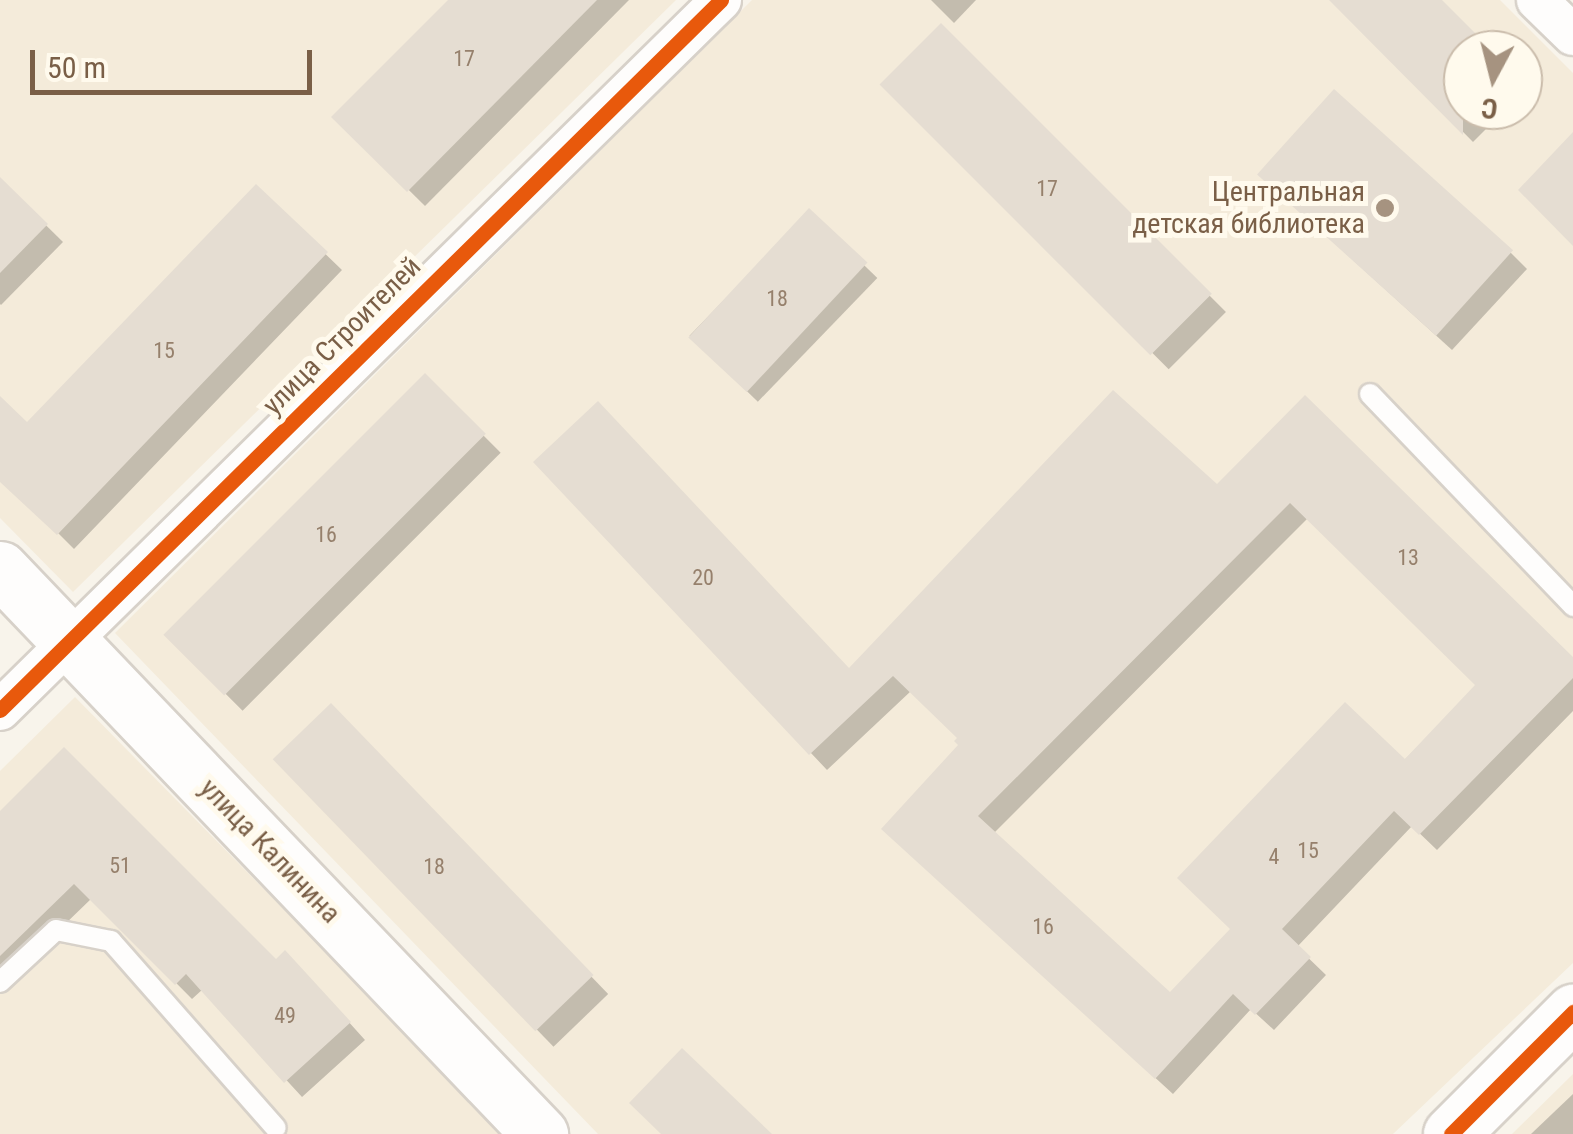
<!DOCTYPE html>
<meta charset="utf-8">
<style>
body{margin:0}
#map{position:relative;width:1573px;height:1134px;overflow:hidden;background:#f8f4eb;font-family:"Roboto Condensed",sans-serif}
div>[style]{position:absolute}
.residential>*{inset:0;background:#f4ebda}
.shadow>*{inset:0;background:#0003;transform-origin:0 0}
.building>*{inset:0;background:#e5ddd2;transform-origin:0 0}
.roads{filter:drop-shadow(2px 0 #d7d1c9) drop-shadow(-2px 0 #d7d1c9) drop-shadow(0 2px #d7d1c9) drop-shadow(0 -2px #d7d1c9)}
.lane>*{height:20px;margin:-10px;padding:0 10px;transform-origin:10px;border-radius:10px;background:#fefdfc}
.street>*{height:40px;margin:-20px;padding:0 20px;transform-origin:20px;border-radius:20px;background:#fefdfc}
.secondary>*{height:55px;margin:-27.5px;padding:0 27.5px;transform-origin:27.5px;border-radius:27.5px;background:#fefdfc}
.cycleway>*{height:15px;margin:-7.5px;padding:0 7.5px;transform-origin:7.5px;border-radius:7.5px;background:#e8590c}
.dots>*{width:28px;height:28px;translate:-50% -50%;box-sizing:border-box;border:5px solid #fffaed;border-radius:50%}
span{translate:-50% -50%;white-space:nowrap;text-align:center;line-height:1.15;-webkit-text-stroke:10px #fffaed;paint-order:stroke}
.number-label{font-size:22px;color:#96806c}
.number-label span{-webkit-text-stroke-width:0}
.poi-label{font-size:28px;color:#7a5f47}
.right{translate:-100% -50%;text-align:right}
.street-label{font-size:28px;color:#7a5f47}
.north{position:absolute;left:1443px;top:30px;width:100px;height:100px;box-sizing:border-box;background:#fffaed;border:2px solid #cabcab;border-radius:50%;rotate:187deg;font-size:28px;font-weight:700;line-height:40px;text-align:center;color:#7a5f47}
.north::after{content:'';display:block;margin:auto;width:35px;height:45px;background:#a69380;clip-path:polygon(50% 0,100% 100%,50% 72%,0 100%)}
.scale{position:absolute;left:30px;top:50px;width:282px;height:45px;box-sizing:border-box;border:5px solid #7a5f47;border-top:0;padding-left:12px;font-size:30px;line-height:35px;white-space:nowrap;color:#7a5f47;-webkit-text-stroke:8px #fffaed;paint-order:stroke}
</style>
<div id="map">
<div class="residential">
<div style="clip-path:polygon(0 0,676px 0,73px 592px,0 518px)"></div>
<div style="clip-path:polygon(evenodd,752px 0,1500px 0,1573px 73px,1573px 963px,1393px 1134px,598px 1134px,115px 633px,752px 0,1463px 50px,1523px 50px,1523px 110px,1463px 110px,1463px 50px)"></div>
<div style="clip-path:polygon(75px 697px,505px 1134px,0 1134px,0 771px)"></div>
<div style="clip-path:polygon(1573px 1074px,1573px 1134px,1512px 1134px)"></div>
</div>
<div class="shadow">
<div style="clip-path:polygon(451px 0,629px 0,425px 206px,335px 117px)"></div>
<div style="clip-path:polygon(931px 0,976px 0,954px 23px)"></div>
<div style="clip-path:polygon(1333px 0,1439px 0,1489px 50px,1463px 50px,1463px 110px,1505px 110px,1473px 142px)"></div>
<div style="left:941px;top:27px;width:403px;height:81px;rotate:45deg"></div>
<div style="clip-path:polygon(0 180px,63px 242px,1px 305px,0 304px)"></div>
<div style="clip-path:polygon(256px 187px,342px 270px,74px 549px,0 475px,0 399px,27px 426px)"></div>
<div style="clip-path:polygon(1276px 190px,1510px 252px,1527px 269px,1452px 350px)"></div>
<div style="left:809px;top:212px;width:95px;height:172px;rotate:44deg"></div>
<div style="left:425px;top:377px;width:107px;height:365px;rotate:45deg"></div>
<div style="clip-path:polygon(evenodd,1305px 399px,1573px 661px,1573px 711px,1437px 850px,1412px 826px,1297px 947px,1326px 975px,1274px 1030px,1251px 1009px,1173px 1094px,901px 845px,961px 745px,961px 738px,911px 691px,827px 770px,537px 462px,850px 671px,1217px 488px,1305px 399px,1308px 518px,1479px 685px,1170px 996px,993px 834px,1308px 518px)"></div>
<div style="left:331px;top:707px;width:399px;height:76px;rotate:46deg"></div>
<div style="clip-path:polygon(0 824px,276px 962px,301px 969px,365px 1040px,302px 1097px,203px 989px,192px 999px,92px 898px,0 987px)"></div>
<div style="clip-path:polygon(1573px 1094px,1573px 1134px,1531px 1134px)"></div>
</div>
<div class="building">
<div style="clip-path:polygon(448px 0,597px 0,407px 192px,331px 117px)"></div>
<div style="clip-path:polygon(1329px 0,1442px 0,1492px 50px,1463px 50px,1463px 135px)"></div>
<div style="left:941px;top:23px;width:383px;height:87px;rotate:45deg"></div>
<div style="left:1334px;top:89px;width:241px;height:115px;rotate:42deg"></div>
<div style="clip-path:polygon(1573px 132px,1573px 246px,1518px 190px)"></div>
<div style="clip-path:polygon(0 177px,48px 224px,0 273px)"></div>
<div style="clip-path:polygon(256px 184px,328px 252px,57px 535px,0 482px,0 396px,27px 422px)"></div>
<div style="left:809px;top:208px;width:80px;height:177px;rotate:43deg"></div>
<div style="left:425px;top:373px;width:86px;height:370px;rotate:45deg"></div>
<div style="clip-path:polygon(evenodd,1113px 390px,1217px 484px,1305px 395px,1573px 657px,1573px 678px,1419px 835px,1394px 811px,1282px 929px,1311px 957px,1255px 1015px,1233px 994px,1155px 1079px,881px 829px,958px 745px,954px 741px,957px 738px,893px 676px,809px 755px,533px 462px,598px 401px,849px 668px,1113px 390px,1290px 503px,1475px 685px,1405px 759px,1345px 702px,1177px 878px,1230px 929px,1170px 992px,978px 816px,1290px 503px)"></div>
<div style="left:331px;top:703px;width:378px;height:81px;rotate:46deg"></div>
<div style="clip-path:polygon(64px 747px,276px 959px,285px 950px,351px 1022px,284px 1083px,186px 974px,175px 985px,74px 884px,0 956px,0 811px)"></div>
<div style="clip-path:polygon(682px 1048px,772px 1134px,661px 1134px,629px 1103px)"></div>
</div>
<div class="roads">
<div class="lane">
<div style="left:1370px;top:394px;width:294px;rotate:46.2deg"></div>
<div style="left:0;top:982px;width:76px;rotate:-42.9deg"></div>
<div style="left:56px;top:930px;width:56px;rotate:11.3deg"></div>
<div style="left:111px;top:941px;width:249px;rotate:48.6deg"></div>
</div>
<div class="street">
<div style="left:1537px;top:0;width:50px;rotate:44.2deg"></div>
<div style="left:0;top:710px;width:1012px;rotate:-44.56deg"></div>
</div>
<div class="secondary">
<div style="left:0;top:569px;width:782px;rotate:46.3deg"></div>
<div style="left:1451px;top:1134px;width:173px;rotate:-45deg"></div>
</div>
</div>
<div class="cycleway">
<div style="left:0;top:710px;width:1012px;rotate:-44.56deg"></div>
<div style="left:1451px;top:1134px;width:173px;rotate:-45deg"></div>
</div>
<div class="dots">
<div style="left:1385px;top:208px;background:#a69380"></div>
</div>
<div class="number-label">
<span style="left:464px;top:59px">17</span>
<span style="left:1047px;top:189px">17</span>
<span style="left:777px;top:299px">18</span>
<span style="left:164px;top:351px">15</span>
<span style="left:326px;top:535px">16</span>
<span style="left:1408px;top:558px">13</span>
<span style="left:703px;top:578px">20</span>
<span style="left:1308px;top:851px">15</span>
<span style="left:1274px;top:857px">4</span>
<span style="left:120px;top:866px">51</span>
<span style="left:434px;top:867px">18</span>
<span style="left:1043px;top:927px">16</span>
<span style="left:285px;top:1016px">49</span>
</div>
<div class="poi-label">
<span class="right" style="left:1365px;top:208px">Центральная<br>детская библиотека</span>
</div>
<div class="street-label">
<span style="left:342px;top:336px;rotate:-45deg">улица Строителей</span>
<span style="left:270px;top:851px;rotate:46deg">улица Калинина</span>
</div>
<div class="north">С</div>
<div class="scale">50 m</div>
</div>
